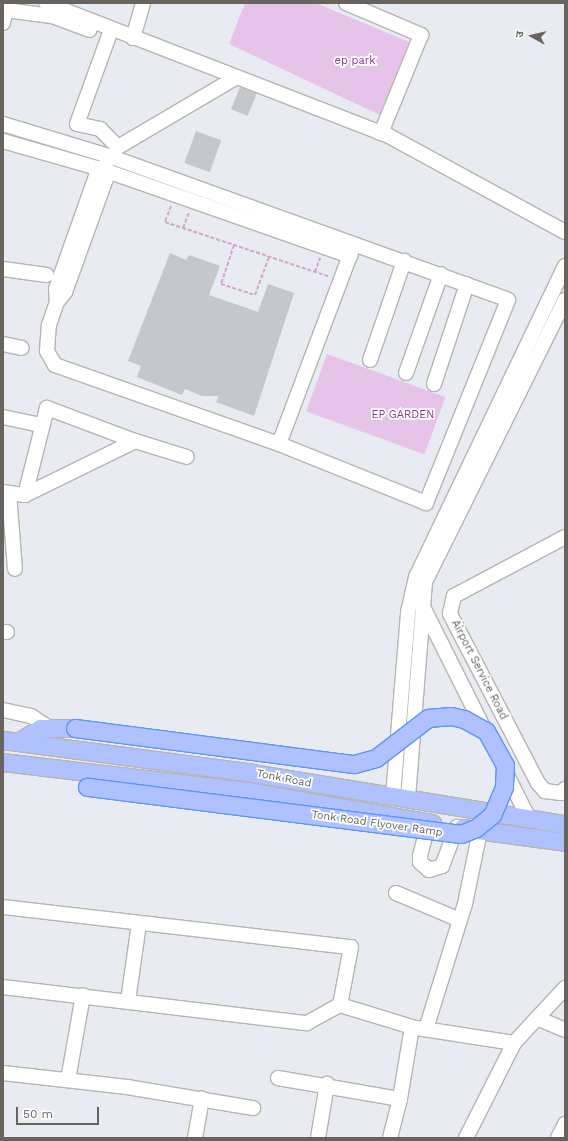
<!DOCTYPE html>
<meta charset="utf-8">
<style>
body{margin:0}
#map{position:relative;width:568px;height:1141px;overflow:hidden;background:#e8ebf1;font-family:"Work Sans","Noto Sans Devanagari",sans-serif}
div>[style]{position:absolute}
.green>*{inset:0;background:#e6c4e9;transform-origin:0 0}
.building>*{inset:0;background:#c4c7cc;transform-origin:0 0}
.path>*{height:2px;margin-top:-1px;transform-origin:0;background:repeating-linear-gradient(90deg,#d6a4cd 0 4px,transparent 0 6px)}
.roads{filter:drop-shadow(1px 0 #b7b4b0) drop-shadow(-1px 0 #b7b4b0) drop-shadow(0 1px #b7b4b0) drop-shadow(0 -1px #b7b4b0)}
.minor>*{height:14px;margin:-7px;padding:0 7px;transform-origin:7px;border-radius:7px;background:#fff}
.major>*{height:17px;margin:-8.5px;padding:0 8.5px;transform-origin:8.5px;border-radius:8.5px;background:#afc2ff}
.bridges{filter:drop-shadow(1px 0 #5d94f5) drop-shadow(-1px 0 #5d94f5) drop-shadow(0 1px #5d94f5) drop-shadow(0 -1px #5d94f5)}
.major-bridge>*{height:17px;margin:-8.5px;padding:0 8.5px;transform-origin:8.5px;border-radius:8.5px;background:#afc2ff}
span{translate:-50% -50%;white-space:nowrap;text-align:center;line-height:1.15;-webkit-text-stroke:3.5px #fff;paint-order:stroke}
.park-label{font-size:11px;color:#8d3690}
.street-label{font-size:11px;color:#68635f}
.frame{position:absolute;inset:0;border:4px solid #68635f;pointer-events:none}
.north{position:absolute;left:512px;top:16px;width:40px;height:40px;-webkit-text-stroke:3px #fff;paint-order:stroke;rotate:278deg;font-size:11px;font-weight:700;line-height:16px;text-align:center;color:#68635f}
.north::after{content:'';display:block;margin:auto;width:14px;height:18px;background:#68635f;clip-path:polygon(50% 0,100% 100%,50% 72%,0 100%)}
.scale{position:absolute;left:16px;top:1107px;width:83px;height:18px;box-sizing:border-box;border:2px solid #68635f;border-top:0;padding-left:5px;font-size:12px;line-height:14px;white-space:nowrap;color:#68635f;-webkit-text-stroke:3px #fff;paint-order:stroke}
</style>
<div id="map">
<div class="green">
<div style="clip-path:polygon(245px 3px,316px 3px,409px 42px,380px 115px,229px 44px)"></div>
<div style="left:327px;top:354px;width:126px;height:61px;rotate:20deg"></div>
</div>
<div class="building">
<div style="left:240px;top:87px;width:18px;height:24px;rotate:22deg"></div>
<div style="left:196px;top:131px;width:27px;height:34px;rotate:20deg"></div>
<div style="clip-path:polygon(170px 253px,186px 260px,189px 255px,220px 266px,209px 295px,258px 312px,268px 284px,294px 293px,254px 416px,216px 402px,219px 396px,202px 396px,185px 389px,182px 395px,137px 377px,141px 366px,128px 361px)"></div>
</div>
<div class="path">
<div style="left:171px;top:206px;width:17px;rotate:111deg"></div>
<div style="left:165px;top:222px;width:174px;rotate:18.4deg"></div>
<div style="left:183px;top:228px;width:17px;rotate:-69deg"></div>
<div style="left:234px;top:245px;width:41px;rotate:108.4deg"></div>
<div style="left:221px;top:284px;width:36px;rotate:18deg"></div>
<div style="left:255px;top:295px;width:40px;rotate:-69.8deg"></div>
<div style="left:315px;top:272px;width:15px;rotate:-70deg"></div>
</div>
<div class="roads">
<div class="minor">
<div style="left:46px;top:3px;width:368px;rotate:21.2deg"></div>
<div style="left:389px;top:136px;width:200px;rotate:28.6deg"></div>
<div style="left:346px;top:3px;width:82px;rotate:23.1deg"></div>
<div style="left:421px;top:35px;width:106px;rotate:112.2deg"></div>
<div style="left:5px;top:10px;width:47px;rotate:7.3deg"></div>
<div style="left:52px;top:16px;width:40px;rotate:20.2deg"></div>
<div style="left:3px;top:23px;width:20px;rotate:-79deg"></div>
<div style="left:111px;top:30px;width:100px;rotate:109.9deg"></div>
<div style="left:77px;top:124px;width:24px;rotate:12deg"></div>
<div style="left:100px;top:129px;width:25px;rotate:45deg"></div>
<div style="left:118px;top:147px;width:138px;rotate:-30.5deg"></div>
<div style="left:133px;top:38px;width:36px;rotate:-74deg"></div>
<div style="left:3px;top:124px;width:111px;rotate:16.8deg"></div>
<div style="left:109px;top:156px;width:424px;rotate:19.8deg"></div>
<div style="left:508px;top:300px;width:219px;rotate:112deg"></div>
<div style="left:426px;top:503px;width:158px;rotate:-158.1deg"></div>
<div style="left:279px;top:444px;width:238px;rotate:-160.6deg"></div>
<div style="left:55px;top:365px;width:16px;rotate:-120deg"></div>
<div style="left:47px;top:351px;width:26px;rotate:-86deg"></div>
<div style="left:49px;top:325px;width:24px;rotate:-71deg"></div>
<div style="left:3px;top:141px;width:105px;rotate:16deg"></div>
<div style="left:104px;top:170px;width:261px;rotate:19.3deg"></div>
<div style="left:104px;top:170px;width:10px;rotate:143deg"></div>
<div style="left:96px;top:176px;width:120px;rotate:109.5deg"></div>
<div style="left:56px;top:289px;width:13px;rotate:86deg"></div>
<div style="left:57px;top:302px;width:13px;rotate:-51deg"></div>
<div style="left:65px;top:292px;width:120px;rotate:-70.1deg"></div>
<div style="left:106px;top:179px;width:16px;rotate:-90deg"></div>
<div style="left:3px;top:269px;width:44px;rotate:7.8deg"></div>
<div style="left:3px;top:344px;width:19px;rotate:12deg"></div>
<div style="left:370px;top:360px;width:105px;rotate:-71deg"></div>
<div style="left:406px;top:373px;width:105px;rotate:-70.5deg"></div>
<div style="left:434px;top:384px;width:105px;rotate:-71.7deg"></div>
<div style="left:3px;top:417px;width:40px;rotate:12deg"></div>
<div style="left:279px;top:444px;width:210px;rotate:-69.4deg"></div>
<div style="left:3px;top:492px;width:22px;rotate:8deg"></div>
<div style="left:25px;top:495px;width:123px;rotate:-26.1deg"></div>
<div style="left:135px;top:441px;width:54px;rotate:17.1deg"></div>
<div style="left:9px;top:493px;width:76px;rotate:85.5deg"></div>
<div style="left:25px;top:495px;width:90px;rotate:-75.8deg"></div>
<div style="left:47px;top:408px;width:94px;rotate:20.6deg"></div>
<div style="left:565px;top:537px;width:126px;rotate:152deg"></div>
<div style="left:454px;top:596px;width:18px;rotate:103deg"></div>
<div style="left:450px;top:614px;width:191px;rotate:62.5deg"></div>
<div style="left:538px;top:783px;width:11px;rotate:49deg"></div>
<div style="left:545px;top:791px;width:16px;rotate:7deg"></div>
<div style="left:561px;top:793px;width:6px;rotate:-45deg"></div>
<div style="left:421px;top:603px;width:145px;rotate:63.4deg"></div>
<div style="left:3px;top:632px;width:4px"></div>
<div style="left:3px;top:710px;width:29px;rotate:12deg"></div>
<div style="left:31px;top:716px;width:20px;rotate:33deg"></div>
<div style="left:504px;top:769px;width:56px;rotate:63.4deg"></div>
<div style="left:393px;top:796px;width:185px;rotate:-85.3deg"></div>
<div style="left:408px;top:612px;width:36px;rotate:-77deg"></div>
<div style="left:416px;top:577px;width:345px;rotate:-64.4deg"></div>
<div style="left:408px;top:798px;width:217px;rotate:-85.5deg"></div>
<div style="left:425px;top:582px;width:315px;rotate:-63.6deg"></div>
<div style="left:429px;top:822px;width:35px;rotate:105deg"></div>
<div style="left:420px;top:856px;width:6px;rotate:90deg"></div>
<div style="left:420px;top:862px;width:12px;rotate:42deg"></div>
<div style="left:429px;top:870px;width:14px;rotate:-17deg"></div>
<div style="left:442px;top:866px;width:42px;rotate:-69deg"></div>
<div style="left:396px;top:893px;width:69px;rotate:22.9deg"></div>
<div style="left:3px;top:907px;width:350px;rotate:6.6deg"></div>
<div style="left:351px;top:947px;width:59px;rotate:100.7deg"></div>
<div style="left:340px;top:1005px;width:75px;rotate:17deg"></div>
<div style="left:412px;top:1027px;width:73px;rotate:99.5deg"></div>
<div style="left:3px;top:987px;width:306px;rotate:6.8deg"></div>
<div style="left:307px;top:1023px;width:38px;rotate:-29deg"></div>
<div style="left:128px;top:1001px;width:78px;rotate:-81.9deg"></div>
<div style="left:537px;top:1018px;width:30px;rotate:23deg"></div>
<div style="left:417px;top:1028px;width:98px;rotate:8.8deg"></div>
<div style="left:426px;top:1029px;width:131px;rotate:-72.7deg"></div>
<div style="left:465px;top:904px;width:75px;rotate:-78.4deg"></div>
<div style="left:3px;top:1073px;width:125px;rotate:6.4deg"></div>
<div style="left:127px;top:1087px;width:128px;rotate:9.5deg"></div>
<div style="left:278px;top:1078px;width:124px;rotate:9.8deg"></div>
<div style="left:400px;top:1099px;width:40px;rotate:104.4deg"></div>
<div style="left:68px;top:1080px;width:86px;rotate:-80deg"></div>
<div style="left:195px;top:1138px;width:40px;rotate:-80deg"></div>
<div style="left:318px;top:1138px;width:55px;rotate:-80.5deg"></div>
<div style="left:466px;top:1138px;width:106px;rotate:-63.2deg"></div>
<div style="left:514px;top:1043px;width:75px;rotate:-47.2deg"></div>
<div style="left:558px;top:1138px;width:16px;rotate:-63deg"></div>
</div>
<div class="major">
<div style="left:3px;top:740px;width:251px;rotate:7.5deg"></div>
<div style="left:252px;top:773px;width:317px;rotate:9.3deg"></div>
<div style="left:18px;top:742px;width:26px;rotate:-32deg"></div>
<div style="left:40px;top:728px;width:35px"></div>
<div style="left:3px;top:762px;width:247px;rotate:6.8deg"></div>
<div style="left:248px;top:791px;width:187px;rotate:9.9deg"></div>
<div style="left:462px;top:828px;width:104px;rotate:7.7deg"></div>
</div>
</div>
<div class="bridges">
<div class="major-bridge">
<div style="left:75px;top:728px;width:281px;rotate:7.4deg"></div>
<div style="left:354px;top:764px;width:23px;rotate:-15deg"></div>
<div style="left:376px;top:758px;width:66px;rotate:-37.6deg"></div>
<div style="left:428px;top:718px;width:23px;rotate:-5deg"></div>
<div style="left:451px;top:716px;width:13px;rotate:13deg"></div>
<div style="left:464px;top:719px;width:25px;rotate:29deg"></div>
<div style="left:486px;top:731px;width:39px;rotate:61deg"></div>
<div style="left:505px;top:765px;width:22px;rotate:93deg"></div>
<div style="left:504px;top:787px;width:30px;rotate:113deg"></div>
<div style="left:492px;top:815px;width:21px;rotate:141deg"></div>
<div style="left:476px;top:828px;width:16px;rotate:158deg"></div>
<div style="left:461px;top:834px;width:377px;rotate:-172.8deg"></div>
</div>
</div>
<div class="park-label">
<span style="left:355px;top:61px">ep park</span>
<span style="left:403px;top:415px">EP GARDEN</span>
</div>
<div class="street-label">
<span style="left:479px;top:670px;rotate:63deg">Airport Service Road</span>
<span style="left:284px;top:779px;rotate:11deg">Tonk Road</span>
<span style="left:377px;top:824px;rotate:8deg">Tonk Road Flyover Ramp</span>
</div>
<div class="frame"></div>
<div class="north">उ</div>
<div class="scale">50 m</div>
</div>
